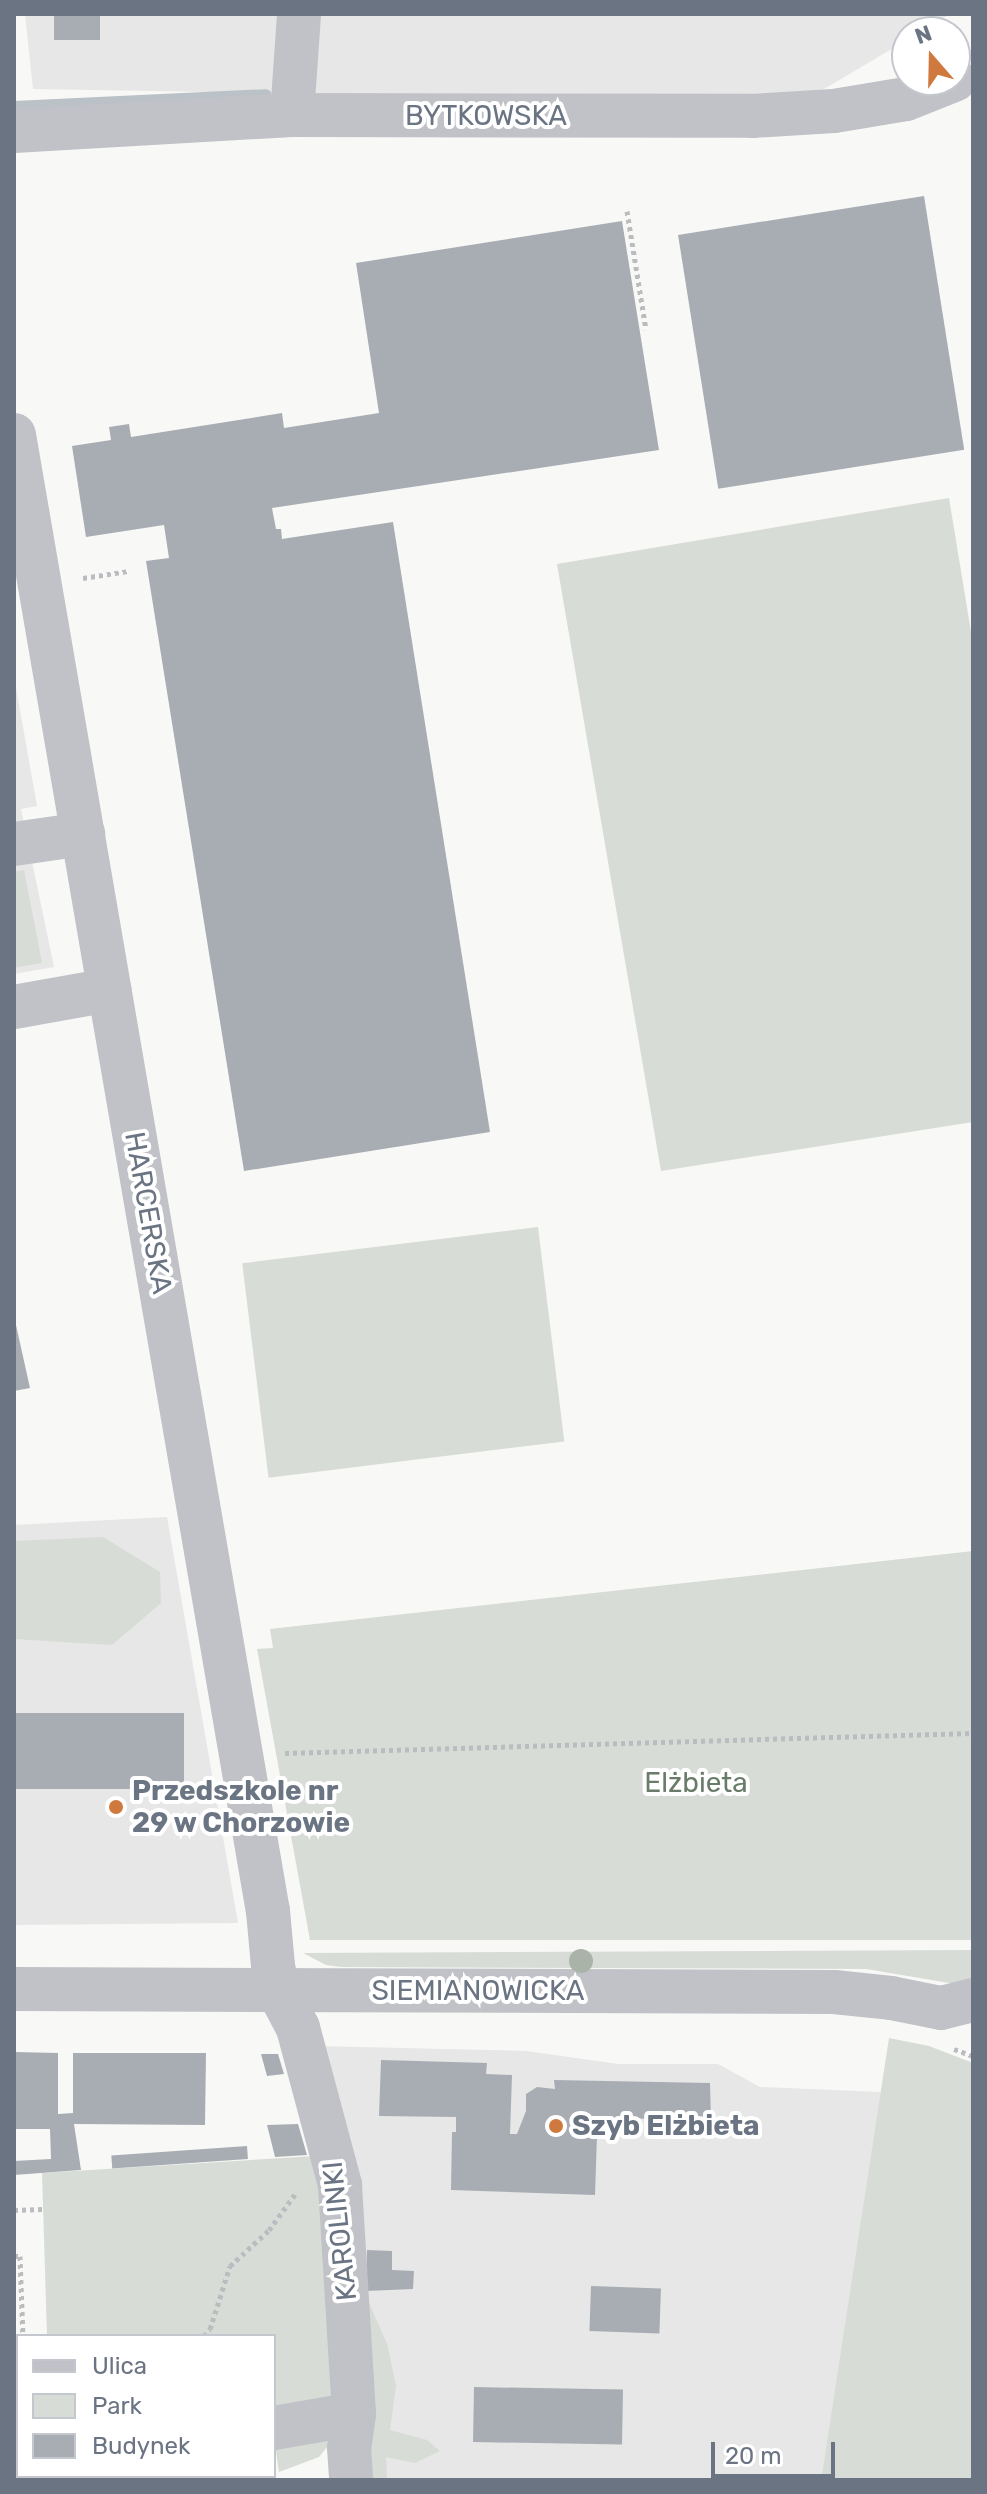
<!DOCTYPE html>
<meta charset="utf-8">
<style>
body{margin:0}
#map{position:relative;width:987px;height:2494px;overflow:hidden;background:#f8f8f6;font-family:Rubik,sans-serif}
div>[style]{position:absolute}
.built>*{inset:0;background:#e6e7e6}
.green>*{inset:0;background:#d7dcd6;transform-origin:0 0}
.stream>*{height:12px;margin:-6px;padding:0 6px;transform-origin:6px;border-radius:6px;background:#bac1c7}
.building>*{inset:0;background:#a8adb4;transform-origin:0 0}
.path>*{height:5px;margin-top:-2.5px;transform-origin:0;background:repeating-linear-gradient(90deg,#babcbf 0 4px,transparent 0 8px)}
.minor>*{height:44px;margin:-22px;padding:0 22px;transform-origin:22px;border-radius:22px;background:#c0c2c7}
.trees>*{width:24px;height:24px;margin:-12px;border-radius:50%;background:#a9b3a8}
.dots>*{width:22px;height:22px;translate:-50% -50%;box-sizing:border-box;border:4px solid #fff;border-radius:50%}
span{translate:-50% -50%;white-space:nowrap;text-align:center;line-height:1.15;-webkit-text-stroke:8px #fff;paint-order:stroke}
.street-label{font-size:28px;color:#6b7483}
.park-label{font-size:28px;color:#697b69}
.poi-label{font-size:28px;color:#6b7483;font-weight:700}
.left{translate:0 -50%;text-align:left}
.frame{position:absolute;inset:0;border:16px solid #6b7483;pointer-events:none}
.legend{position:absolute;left:16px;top:2334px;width:260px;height:144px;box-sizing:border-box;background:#fff;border:2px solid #c4c7cd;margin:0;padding:10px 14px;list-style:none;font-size:24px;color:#6b7483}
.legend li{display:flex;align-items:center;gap:16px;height:40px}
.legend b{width:40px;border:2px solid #c4c7cd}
.north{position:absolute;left:891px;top:16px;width:80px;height:80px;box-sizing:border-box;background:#fff;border:2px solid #c4c7cd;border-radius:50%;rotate:340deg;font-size:22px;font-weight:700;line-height:32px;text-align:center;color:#6b7483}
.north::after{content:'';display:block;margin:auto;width:28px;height:36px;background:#cf793f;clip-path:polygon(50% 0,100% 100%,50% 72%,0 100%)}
.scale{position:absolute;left:711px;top:2442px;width:124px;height:36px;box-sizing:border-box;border:4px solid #6b7483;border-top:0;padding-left:10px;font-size:24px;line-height:28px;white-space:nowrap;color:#6b7483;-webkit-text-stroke:6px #fff;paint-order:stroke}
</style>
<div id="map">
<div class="built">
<div style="clip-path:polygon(25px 14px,950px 14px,920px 32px,907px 32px,907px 40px,802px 102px,33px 89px)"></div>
<div style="clip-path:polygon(14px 676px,37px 806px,21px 809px,54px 967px,14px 974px)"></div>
<div style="clip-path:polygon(167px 1517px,238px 1923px,14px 1925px,14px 1525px)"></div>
<div style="clip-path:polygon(315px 2046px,526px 2051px,618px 2064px,718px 2064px,760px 2087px,881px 2092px,821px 2480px,369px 2480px)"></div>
</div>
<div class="green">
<div style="clip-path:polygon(949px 498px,973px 644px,973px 1122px,661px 1171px,557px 564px)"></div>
<div style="clip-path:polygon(24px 870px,42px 963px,14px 968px,14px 872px)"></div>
<div style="left:538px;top:1227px;width:216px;height:298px;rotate:83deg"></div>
<div style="clip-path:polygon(103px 1537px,160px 1572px,161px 1603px,112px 1645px,14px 1639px,14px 1541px)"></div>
<div style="clip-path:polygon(973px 1551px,973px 1940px,310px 1940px,257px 1649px,273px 1648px,270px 1629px)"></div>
<div style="clip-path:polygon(973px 1950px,973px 1987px,866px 1969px,341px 1967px,326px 1965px,303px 1953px)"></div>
<div style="clip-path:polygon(889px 2038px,929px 2046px,973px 2063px,973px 2480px,821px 2480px)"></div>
<div style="clip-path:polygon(314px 2156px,321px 2193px,330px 2318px,331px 2406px,274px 2417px,274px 2336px,47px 2336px,42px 2173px)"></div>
<div style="clip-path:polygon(366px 2296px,387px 2344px,396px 2386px,390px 2430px,427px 2440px,440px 2451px,415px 2463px,386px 2457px,387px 2480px,369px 2480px)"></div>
<div style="clip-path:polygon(274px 2438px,328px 2440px,328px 2446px,319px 2457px,279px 2472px)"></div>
</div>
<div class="stream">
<div style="left:14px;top:107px;width:252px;rotate:-2.7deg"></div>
</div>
<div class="building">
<div style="left:54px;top:14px;width:46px;height:26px"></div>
<div style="left:924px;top:196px;width:257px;height:249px;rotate:81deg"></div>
<div style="clip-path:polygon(622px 221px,659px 450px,272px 508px,276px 529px,281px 529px,282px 539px,393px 522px,490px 1132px,244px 1171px,146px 561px,169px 558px,164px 525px,86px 537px,72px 446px,111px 440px,109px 427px,129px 424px,131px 437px,282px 413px,284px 428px,379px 413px,356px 263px)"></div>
<div style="clip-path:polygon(14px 1316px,30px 1388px,14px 1391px)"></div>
<div style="left:184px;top:1713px;width:76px;height:170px;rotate:90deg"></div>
<div style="clip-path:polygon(14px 2052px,58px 2053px,58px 2114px,73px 2113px,73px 2053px,206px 2053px,205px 2125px,74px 2124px,81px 2170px,14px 2175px,14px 2161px,51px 2159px,50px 2129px,14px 2129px)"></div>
<div style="clip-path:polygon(261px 2054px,278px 2054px,284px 2074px,267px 2076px)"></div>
<div style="clip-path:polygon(381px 2060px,487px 2063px,486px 2074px,512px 2075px,510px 2134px,517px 2134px,526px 2111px,526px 2094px,537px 2087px,555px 2089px,554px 2080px,710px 2083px,711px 2121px,592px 2117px,591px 2136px,597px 2136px,595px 2195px,451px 2190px,452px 2132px,456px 2132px,456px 2117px,379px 2116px)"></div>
<div style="clip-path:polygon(298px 2124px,307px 2155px,275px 2157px,267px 2125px)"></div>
<div style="left:247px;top:2146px;width:13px;height:136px;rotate:86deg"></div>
<div style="clip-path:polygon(367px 2250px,392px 2251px,392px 2270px,414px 2271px,413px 2289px,366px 2291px)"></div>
<div style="left:591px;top:2286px;width:70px;height:45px;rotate:2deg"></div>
<div style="left:474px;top:2387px;width:149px;height:55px;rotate:1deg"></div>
</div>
<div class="path">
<div style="left:627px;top:211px;width:120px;rotate:80.9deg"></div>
<div style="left:83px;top:578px;width:47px;rotate:-8.7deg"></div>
<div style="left:285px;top:1753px;width:688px;rotate:-1.67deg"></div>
<div style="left:954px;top:2049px;width:20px;rotate:20deg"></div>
<div style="left:14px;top:2210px;width:29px;rotate:-2deg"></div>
<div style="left:14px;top:2256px;width:6px"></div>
<div style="left:20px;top:2256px;width:80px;rotate:87.9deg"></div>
<div style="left:204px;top:2336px;width:9px;rotate:-49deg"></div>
<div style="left:210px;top:2329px;width:66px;rotate:-72.4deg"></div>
<div style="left:230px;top:2266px;width:53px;rotate:-42.7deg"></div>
<div style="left:269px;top:2230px;width:46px;rotate:-53.9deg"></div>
<div style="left:14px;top:2359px;width:4px"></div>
<div style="left:145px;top:2480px;width:4px"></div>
</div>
<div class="minor">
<div style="left:292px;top:115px;width:101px;rotate:-86deg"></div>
<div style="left:14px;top:131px;width:278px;rotate:-3.3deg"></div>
<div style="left:292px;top:115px;width:460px;rotate:0.1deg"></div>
<div style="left:752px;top:116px;width:82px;rotate:-3.5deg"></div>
<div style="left:834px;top:111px;width:73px;rotate:-9.5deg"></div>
<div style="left:906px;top:99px;width:52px;rotate:-21.6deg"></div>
<div style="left:14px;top:435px;width:1498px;rotate:80.24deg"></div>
<div style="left:268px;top:1911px;width:55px;rotate:84.8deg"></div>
<div style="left:273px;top:1966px;width:25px;rotate:78deg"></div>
<div style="left:278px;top:1990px;width:43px;rotate:62.2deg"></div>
<div style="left:298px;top:2028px;width:163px;rotate:75deg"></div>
<div style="left:340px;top:2185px;width:229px;rotate:86.5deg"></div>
<div style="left:354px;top:2414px;width:34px;rotate:98deg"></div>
<div style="left:349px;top:2448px;width:32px;rotate:86deg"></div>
<div style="left:14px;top:844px;width:70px;rotate:-8.2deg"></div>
<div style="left:14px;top:1007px;width:97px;rotate:-10.1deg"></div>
<div style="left:14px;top:1989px;width:820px;rotate:0.21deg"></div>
<div style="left:834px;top:1992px;width:57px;rotate:6deg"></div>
<div style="left:891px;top:1998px;width:51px;rotate:11.3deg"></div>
<div style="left:941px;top:2008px;width:33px;rotate:-14deg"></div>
<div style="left:274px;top:2428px;width:81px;rotate:-9.9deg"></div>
<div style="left:67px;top:2480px;width:14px;rotate:-17deg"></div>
</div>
<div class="trees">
<div style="left:581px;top:1961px"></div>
</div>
<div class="dots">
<div style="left:116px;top:1807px;background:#cf793f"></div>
<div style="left:556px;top:2126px;background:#cf793f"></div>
</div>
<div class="street-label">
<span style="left:486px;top:116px">BYTKOWSKA</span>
<span style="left:148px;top:1213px;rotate:80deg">HARCERSKA</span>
<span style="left:478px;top:1991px">SIEMIANOWICKA</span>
<span style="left:340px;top:2231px;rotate:-96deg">KAROLINKI</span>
</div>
<div class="park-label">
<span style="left:696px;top:1783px">Elżbieta</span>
</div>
<div class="poi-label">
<span class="left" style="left:132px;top:1807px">Przedszkole nr<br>29 w Chorzowie</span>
<span class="left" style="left:572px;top:2126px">Szyb Elżbieta</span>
</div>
<div class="frame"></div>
<ul class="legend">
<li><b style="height:10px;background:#c0c2c7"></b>Ulica</li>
<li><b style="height:22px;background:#d7dcd6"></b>Park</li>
<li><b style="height:22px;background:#a8adb4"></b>Budynek</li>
</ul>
<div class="north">N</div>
<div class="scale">20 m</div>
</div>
